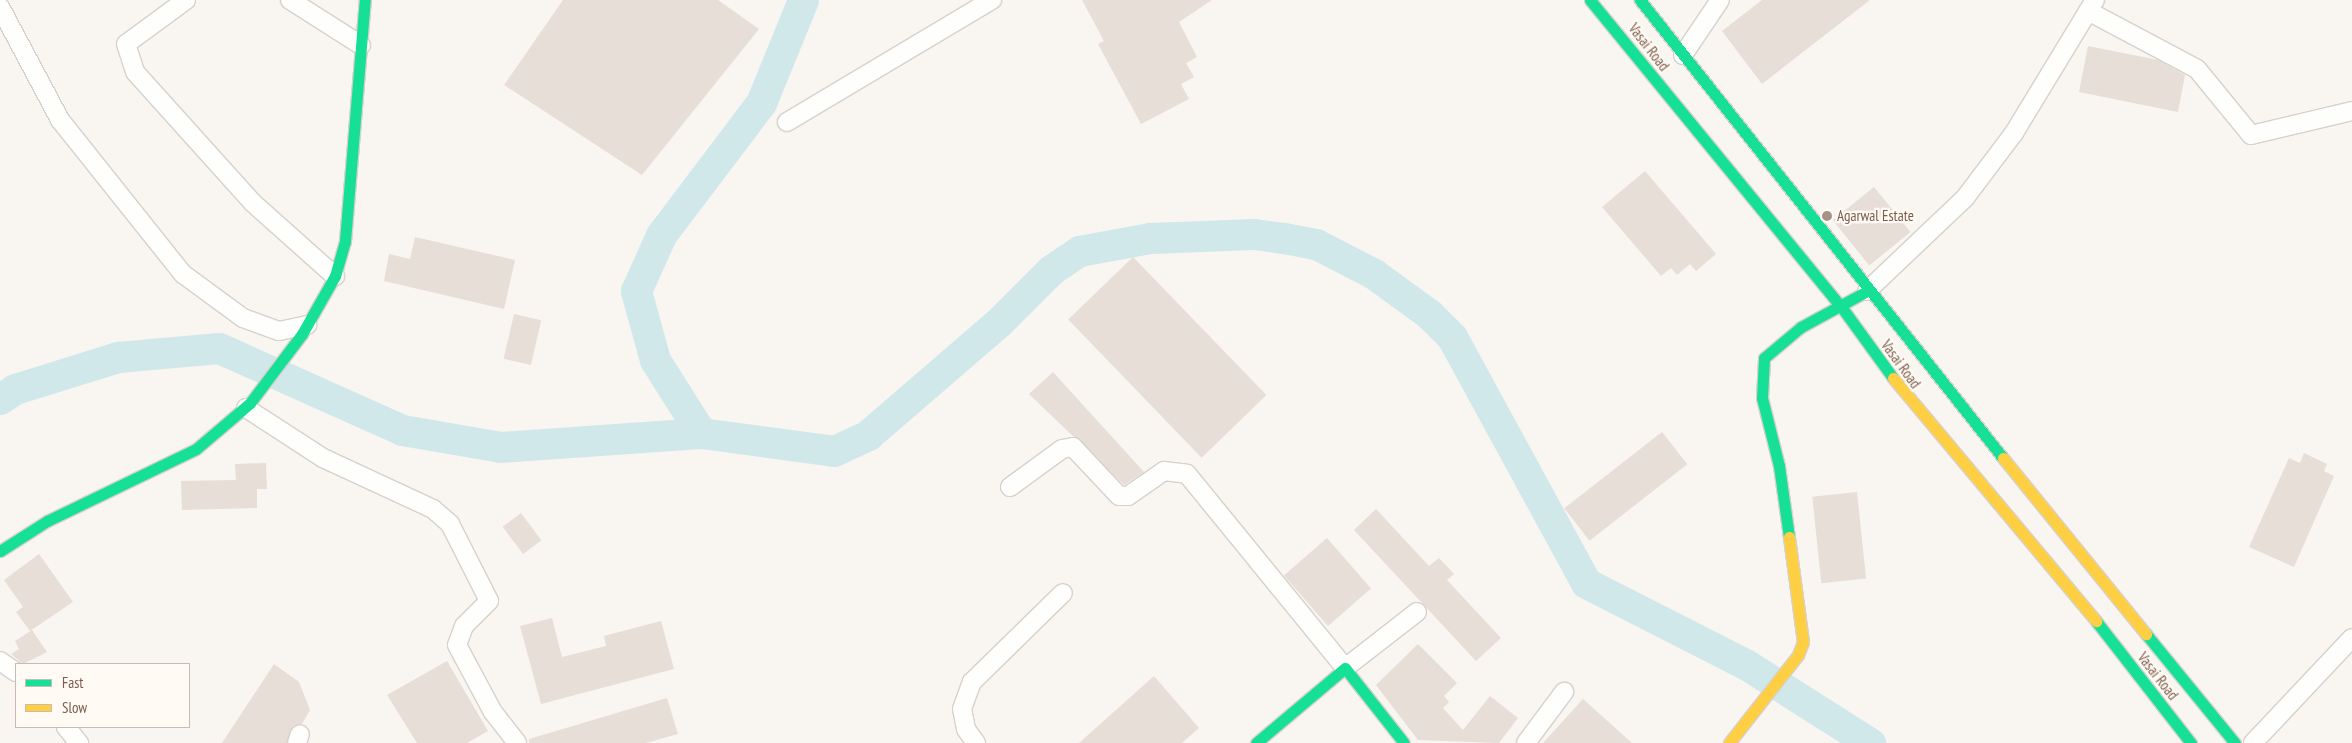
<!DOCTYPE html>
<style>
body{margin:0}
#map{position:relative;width:2352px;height:743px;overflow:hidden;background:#f9f5f0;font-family:"PT Sans Narrow",sans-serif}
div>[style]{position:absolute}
.river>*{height:31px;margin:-15.5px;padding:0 15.5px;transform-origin:15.5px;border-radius:15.5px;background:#d0e8ea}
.building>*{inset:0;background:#e6ded7;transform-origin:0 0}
.roads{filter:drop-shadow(1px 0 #d7d1cb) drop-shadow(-1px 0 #d7d1cb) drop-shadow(0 1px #d7d1cb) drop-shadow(0 -1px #d7d1cb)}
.street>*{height:18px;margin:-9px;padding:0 9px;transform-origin:9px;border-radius:9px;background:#fefefd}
.fast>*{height:11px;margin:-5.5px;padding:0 5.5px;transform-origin:5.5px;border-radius:5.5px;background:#16e098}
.slow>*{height:11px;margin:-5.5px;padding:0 5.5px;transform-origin:5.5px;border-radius:5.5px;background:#ffcf43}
.dots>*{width:14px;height:14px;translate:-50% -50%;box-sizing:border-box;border:2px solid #fffaf3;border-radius:50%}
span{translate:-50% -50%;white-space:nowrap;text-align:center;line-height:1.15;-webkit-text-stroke:4.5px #fffaf3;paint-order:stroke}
.street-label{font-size:15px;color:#7a5c4d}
.poi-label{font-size:15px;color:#7a5c4d}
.left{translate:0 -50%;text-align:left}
.legend{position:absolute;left:15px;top:663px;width:175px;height:65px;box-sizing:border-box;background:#fffaf3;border:1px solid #cabbb1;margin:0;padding:6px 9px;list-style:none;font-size:15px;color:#7a5c4d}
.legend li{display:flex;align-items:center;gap:10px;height:25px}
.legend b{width:25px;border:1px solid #cabbb1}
</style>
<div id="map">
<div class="river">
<div style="left:0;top:399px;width:18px;rotate:-34deg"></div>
<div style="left:15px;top:389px;width:108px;rotate:-17.3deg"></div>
<div style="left:118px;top:357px;width:101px;rotate:-5.1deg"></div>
<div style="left:219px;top:348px;width:201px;rotate:24.1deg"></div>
<div style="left:402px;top:430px;width:99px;rotate:9.8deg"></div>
<div style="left:500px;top:447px;width:201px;rotate:-4deg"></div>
<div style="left:701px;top:433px;width:134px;rotate:7.7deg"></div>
<div style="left:834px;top:451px;width:38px;rotate:-25deg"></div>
<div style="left:868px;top:435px;width:173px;rotate:-40.8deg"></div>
<div style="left:999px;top:322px;width:74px;rotate:-45deg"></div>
<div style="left:1051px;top:270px;width:34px;rotate:-34deg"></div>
<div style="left:1079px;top:251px;width:72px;rotate:-10.4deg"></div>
<div style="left:1150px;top:238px;width:104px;rotate:-2.2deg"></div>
<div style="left:1254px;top:234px;width:30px;rotate:8deg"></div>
<div style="left:1284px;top:238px;width:33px;rotate:11deg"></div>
<div style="left:1316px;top:244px;width:65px;rotate:27.3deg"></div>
<div style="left:1374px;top:274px;width:68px;rotate:36deg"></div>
<div style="left:1429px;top:314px;width:33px;rotate:45deg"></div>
<div style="left:1452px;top:337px;width:280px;rotate:61.4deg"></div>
<div style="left:1586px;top:583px;width:181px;rotate:27deg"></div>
<div style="left:1747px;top:665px;width:146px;rotate:32.4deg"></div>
<div style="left:701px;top:433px;width:86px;rotate:-122.2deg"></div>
<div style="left:655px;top:360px;width:72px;rotate:-105.4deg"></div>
<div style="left:636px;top:291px;width:61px;rotate:-65.9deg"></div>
<div style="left:661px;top:235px;width:166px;rotate:-52.9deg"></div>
<div style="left:761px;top:103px;width:111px;rotate:-67.8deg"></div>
</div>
<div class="building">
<div style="clip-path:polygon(563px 0,718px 0,759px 29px,642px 175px,504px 85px)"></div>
<div style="clip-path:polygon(1082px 0,1212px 0,1179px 22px,1197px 57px,1186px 63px,1194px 77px,1181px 84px,1189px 99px,1141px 124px,1098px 44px,1104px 41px)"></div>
<div style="clip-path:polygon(1762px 0,1870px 0,1762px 84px,1722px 31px)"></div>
<div style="clip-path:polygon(2088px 46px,2158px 60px,2185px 75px,2178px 112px,2079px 92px)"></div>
<div style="clip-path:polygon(1645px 171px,1716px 254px,1696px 271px,1690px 264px,1677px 275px,1671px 268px,1661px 276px,1602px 207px)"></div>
<div style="left:1874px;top:187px;width:58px;height:53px;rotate:51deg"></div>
<div style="clip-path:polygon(415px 237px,515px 260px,504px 309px,384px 281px,389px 254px,410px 259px)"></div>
<div style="left:1133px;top:257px;width:192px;height:90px;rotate:46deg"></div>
<div style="left:514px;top:314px;width:28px;height:46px;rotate:13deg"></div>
<div style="clip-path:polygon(1053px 372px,1144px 472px,1124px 485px,1029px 394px)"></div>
<div style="left:1662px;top:432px;width:41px;height:124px;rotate:52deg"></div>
<div style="clip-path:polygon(2304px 453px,2327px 464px,2324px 471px,2334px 476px,2294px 567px,2249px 547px,2289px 458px,2300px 463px)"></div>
<div style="clip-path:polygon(266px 463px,267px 489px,257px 489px,257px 508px,182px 510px,181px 481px,236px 480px,235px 464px)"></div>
<div style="left:1857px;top:492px;width:87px;height:45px;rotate:84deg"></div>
<div style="clip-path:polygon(1376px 509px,1429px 566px,1439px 558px,1454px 574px,1447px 580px,1501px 638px,1476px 661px,1354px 530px)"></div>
<div style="left:521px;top:513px;width:34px;height:23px;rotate:53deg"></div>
<div style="left:1327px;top:538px;width:67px;height:57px;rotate:49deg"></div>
<div style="clip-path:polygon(39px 554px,73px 602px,30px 631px,16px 612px,23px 607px,4px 580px)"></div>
<div style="clip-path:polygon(552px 618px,562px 657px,606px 646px,604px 636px,661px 621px,674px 669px,541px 704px,520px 626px)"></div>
<div style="clip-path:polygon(32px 630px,47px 652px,23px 664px,11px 654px,19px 649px,15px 641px)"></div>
<div style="clip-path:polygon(1418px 644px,1457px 683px,1444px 696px,1449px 702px,1443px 708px,1463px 730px,1490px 696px,1518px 718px,1499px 743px,1418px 740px,1376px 685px)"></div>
<div style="clip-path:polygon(447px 661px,488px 731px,467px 743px,417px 743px,387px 695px)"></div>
<div style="clip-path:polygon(274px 664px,299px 682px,310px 710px,302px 724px,293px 726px,287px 743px,222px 743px)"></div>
<div style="clip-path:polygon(1154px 676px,1199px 728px,1182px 743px,1079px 743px)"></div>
<div style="clip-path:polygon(667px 698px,678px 734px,646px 743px,529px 743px,529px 739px)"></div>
<div style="clip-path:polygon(1583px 699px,1632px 743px,1543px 743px)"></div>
</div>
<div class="roads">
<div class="street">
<div style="left:186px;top:0;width:74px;rotate:143.7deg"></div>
<div style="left:126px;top:44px;width:29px;rotate:72deg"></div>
<div style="left:135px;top:72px;width:176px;rotate:48deg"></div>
<div style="left:253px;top:203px;width:110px;rotate:41.7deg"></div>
<div style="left:290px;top:0;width:84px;rotate:32.4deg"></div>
<div style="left:0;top:7px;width:128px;rotate:62deg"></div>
<div style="left:60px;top:120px;width:197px;rotate:51.4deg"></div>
<div style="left:183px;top:274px;width:74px;rotate:36.3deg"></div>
<div style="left:243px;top:318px;width:38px;rotate:20deg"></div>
<div style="left:279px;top:331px;width:29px;rotate:-12deg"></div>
<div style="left:2088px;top:11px;width:123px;rotate:28deg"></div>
<div style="left:2197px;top:69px;width:85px;rotate:50.7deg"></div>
<div style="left:2251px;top:135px;width:104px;rotate:-13.4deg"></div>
<div style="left:1683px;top:55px;width:66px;rotate:-56.1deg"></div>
<div style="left:787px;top:122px;width:239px;rotate:-30.8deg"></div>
<div style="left:1867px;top:291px;width:135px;rotate:-43.5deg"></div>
<div style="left:1965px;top:198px;width:81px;rotate:-53deg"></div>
<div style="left:2014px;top:133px;width:156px;rotate:-58.7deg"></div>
<div style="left:246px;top:408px;width:92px;rotate:33deg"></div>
<div style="left:323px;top:458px;width:121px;rotate:24.9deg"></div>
<div style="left:433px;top:509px;width:23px;rotate:41deg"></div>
<div style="left:450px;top:524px;width:86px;rotate:63.1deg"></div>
<div style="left:489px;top:601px;width:35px;rotate:135deg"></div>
<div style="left:464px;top:626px;width:20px;rotate:110deg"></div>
<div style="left:457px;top:645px;width:76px;rotate:61.8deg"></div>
<div style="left:493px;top:712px;width:39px;rotate:52deg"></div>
<div style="left:1010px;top:487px;width:64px;rotate:-36.2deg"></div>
<div style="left:1062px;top:449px;width:11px;rotate:-10deg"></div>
<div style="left:1073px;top:447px;width:67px;rotate:46.8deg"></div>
<div style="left:1119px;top:496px;width:9px"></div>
<div style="left:1128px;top:496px;width:44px;rotate:-34.8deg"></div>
<div style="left:1164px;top:471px;width:23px;rotate:7deg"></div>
<div style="left:1187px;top:474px;width:250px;rotate:50.8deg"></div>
<div style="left:1345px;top:668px;width:91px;rotate:-37.9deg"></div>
<div style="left:0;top:661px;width:19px;rotate:35deg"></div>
<div style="left:66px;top:727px;width:21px;rotate:51deg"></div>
<div style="left:297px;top:743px;width:9px;rotate:-72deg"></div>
<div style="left:976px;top:743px;width:17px;rotate:-126deg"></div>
<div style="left:966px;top:729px;width:20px;rotate:-101deg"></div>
<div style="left:962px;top:709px;width:29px;rotate:-70deg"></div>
<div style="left:972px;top:682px;width:127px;rotate:-44.4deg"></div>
<div style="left:1526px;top:743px;width:64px;rotate:-53.3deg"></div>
<div style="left:2253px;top:743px;width:144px;rotate:-46.7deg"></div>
</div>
<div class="fast">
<div style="left:1590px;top:0;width:394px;rotate:50.7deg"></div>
<div style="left:1840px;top:305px;width:90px;rotate:54deg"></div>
<div style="left:1640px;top:0;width:584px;rotate:51.6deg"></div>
<div style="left:1789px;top:537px;width:72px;rotate:-98deg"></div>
<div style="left:1779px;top:466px;width:70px;rotate:-104deg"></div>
<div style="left:1762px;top:398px;width:40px;rotate:-87.1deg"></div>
<div style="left:1764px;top:358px;width:48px;rotate:-40deg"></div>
<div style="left:1801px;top:327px;width:75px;rotate:-28.6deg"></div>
<div style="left:0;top:551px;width:56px;rotate:-32.6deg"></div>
<div style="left:47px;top:521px;width:165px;rotate:-25.8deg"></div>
<div style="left:196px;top:449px;width:71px;rotate:-40.4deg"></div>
<div style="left:250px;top:403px;width:86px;rotate:-53deg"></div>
<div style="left:302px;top:334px;width:67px;rotate:-60.4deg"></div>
<div style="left:335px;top:276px;width:36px;rotate:-74deg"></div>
<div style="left:345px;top:241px;width:242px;rotate:-85.3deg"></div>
<div style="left:2096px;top:621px;width:155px;rotate:52.1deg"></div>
<div style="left:2146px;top:634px;width:141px;rotate:50.8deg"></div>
<div style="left:1256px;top:743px;width:116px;rotate:-40.1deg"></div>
<div style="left:1345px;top:668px;width:95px;rotate:51.8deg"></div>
</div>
<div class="slow">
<div style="left:1893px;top:378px;width:317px;rotate:50.1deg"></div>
<div style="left:2003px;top:458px;width:227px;rotate:50.9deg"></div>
<div style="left:1729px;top:743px;width:112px;rotate:-51.9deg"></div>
<div style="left:1798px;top:655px;width:14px;rotate:-69deg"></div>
<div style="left:1803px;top:642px;width:106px;rotate:-97.6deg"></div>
</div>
</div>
<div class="dots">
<div style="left:1827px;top:216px;background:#a69286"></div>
</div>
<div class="street-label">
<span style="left:1649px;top:47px;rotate:52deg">Vasai Road</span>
<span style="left:1901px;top:364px;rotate:54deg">Vasai Road</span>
<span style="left:2158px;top:676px;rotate:52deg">Vasai Road</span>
</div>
<div class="poi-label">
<span class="left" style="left:1837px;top:216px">Agarwal Estate</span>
</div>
<ul class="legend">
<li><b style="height:6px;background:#16e098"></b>Fast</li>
<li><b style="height:6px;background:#ffcf43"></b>Slow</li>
</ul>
</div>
